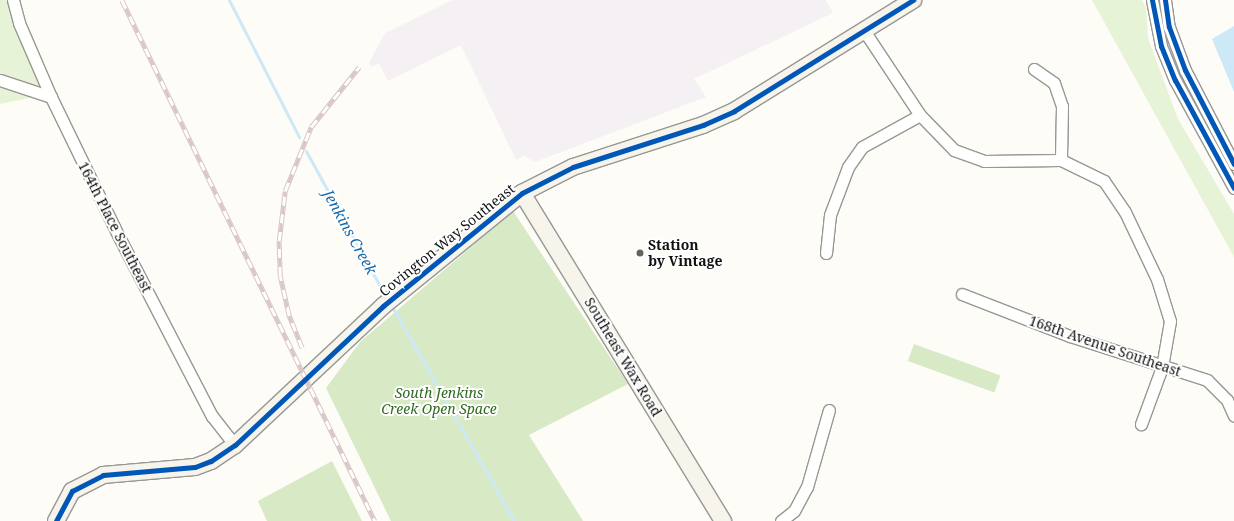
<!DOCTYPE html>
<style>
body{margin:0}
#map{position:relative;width:1234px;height:521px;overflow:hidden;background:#fdfcf7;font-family:"Noto Serif",serif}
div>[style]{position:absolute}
.industrial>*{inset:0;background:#f5f0f3}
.green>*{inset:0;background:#e7f3d7}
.forest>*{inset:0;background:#d8eac5;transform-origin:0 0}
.water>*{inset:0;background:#cde8f7}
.stream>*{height:3px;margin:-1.5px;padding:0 1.5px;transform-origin:1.5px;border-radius:1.5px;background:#cde8f7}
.roads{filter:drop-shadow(1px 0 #979795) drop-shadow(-1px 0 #979795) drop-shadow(0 1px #979795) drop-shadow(0 -1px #979795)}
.street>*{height:11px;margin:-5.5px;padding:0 5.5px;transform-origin:5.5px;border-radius:5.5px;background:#fffffe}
.secondary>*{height:16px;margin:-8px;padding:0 8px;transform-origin:8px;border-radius:8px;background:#f6f4eb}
.rail>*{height:4.5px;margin-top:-2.25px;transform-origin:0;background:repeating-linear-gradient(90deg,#fff 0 9px,#d9c6c7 0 18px);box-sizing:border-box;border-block:1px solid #d9c6c7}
.cycleway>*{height:5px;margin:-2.5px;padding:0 2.5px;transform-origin:2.5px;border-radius:2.5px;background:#0057b8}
.dots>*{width:11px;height:11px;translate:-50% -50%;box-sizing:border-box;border:2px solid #fff;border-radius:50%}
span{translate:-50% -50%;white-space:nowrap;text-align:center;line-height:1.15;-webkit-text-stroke:4px #fff;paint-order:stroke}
.street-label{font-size:14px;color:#111}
.poi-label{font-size:14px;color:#111;font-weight:700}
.left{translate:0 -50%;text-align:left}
.park-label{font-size:14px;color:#2f6b1f;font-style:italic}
.water-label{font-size:15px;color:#1768a6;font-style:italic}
</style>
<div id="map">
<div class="industrial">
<div style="clip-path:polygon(453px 0,826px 0,833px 13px,694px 79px,706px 97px,535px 162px,524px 156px,516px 160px,461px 45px,388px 81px,379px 63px,371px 67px,369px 63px,385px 33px)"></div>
</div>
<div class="green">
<div style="clip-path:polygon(0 0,16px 0,43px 95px,0 104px)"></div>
<div style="clip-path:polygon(1092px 0,1142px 0,1146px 8px,1148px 38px,1178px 119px,1234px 214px,1234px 257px)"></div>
</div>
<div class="forest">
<div style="clip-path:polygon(513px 211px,628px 384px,529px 435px,583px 521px,391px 521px,326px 388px,360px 342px)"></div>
<div style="left:914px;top:344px;width:92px;height:18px;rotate:20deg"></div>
<div style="clip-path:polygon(332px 461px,362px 521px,267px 521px,258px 501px)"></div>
</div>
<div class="water">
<div style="clip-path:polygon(1234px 26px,1234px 92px,1212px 39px)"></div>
</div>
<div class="stream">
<div style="left:229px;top:0;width:154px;rotate:62.9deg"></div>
<div style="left:306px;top:151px;width:166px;rotate:61.3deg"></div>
<div style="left:391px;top:305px;width:249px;rotate:60.3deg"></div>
</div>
<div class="roads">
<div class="street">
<div style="left:13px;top:0;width:24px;rotate:75deg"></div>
<div style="left:19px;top:23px;width:81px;rotate:66.6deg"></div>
<div style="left:51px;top:97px;width:153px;rotate:64.1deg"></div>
<div style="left:118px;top:235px;width:204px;rotate:62.6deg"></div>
<div style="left:212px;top:416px;width:37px;rotate:52deg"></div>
<div style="left:1152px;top:0;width:47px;rotate:78.9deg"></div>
<div style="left:1161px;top:46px;width:37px;rotate:68deg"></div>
<div style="left:1175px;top:80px;width:123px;rotate:61.4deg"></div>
<div style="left:1165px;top:0;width:27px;rotate:82deg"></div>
<div style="left:1169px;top:27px;width:46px;rotate:69.6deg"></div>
<div style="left:1185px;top:70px;width:106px;rotate:62.5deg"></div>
<div style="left:863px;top:29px;width:103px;rotate:56.5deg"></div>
<div style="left:920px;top:115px;width:49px;rotate:45.8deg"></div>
<div style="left:954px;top:150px;width:32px;rotate:20deg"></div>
<div style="left:984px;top:161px;width:77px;rotate:-0.7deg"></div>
<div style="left:1061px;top:160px;width:48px;rotate:26deg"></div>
<div style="left:1104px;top:181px;width:37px;rotate:56deg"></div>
<div style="left:1125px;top:212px;width:74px;rotate:64.5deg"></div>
<div style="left:1157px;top:279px;width:44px;rotate:72.8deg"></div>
<div style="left:1170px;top:321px;width:47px;rotate:99.9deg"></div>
<div style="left:1162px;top:367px;width:61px;rotate:110.2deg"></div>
<div style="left:1034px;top:69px;width:24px;rotate:35deg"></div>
<div style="left:1054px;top:83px;width:24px;rotate:71deg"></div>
<div style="left:1062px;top:106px;width:54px;rotate:91.1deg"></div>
<div style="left:0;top:80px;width:54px;rotate:18.4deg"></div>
<div style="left:826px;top:253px;width:38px;rotate:-84deg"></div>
<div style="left:830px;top:215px;width:51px;rotate:-69.4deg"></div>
<div style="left:848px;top:167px;width:24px;rotate:-55deg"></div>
<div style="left:862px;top:147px;width:66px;rotate:-28.9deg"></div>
<div style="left:962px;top:294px;width:116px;rotate:21.3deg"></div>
<div style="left:1070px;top:336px;width:144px;rotate:17.8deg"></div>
<div style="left:1207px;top:380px;width:28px;rotate:45deg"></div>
<div style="left:1227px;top:400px;width:17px;rotate:66deg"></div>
<div style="left:781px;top:521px;width:16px;rotate:-38deg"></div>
<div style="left:794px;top:511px;width:27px;rotate:-62deg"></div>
<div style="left:807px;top:487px;width:80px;rotate:-74.1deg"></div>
</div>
<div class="secondary">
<div style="left:522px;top:193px;width:385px;rotate:58.5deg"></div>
<div style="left:56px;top:521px;width:34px;rotate:-62deg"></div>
<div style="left:72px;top:491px;width:35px;rotate:-27deg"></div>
<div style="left:103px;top:475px;width:92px;rotate:-5deg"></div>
<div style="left:195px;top:467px;width:17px;rotate:-21deg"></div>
<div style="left:211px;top:461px;width:29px;rotate:-34deg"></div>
<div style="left:235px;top:445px;width:203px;rotate:-43.2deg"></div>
<div style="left:383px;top:306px;width:179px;rotate:-39.1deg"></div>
<div style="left:522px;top:193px;width:57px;rotate:-27deg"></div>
<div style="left:573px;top:167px;width:137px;rotate:-17.9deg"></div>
<div style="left:703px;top:125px;width:34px;rotate:-24deg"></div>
<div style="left:734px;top:111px;width:211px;rotate:-31.8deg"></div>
</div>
</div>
<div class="rail">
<div style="left:122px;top:0;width:579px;rotate:64.1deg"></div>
<div style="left:302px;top:348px;width:35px;rotate:-112deg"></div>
<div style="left:289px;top:316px;width:41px;rotate:-102.7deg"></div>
<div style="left:280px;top:276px;width:35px;rotate:-92deg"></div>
<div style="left:279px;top:241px;width:50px;rotate:-83.2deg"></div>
<div style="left:285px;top:191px;width:69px;rotate:-67.9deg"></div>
<div style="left:311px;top:127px;width:77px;rotate:-51.3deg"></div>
</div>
<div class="cycleway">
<div style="left:1152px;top:0;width:47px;rotate:78.9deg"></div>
<div style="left:1161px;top:46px;width:37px;rotate:68deg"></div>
<div style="left:1175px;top:80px;width:123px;rotate:61.4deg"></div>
<div style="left:1165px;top:0;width:27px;rotate:82deg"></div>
<div style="left:1169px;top:27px;width:46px;rotate:69.6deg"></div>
<div style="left:1185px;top:70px;width:106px;rotate:62.5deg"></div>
<div style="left:56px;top:521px;width:34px;rotate:-62deg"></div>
<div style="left:72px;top:491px;width:35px;rotate:-27deg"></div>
<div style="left:103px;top:475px;width:92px;rotate:-5deg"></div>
<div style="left:195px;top:467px;width:17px;rotate:-21deg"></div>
<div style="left:211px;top:461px;width:29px;rotate:-34deg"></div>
<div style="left:235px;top:445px;width:203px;rotate:-43.2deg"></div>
<div style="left:383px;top:306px;width:179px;rotate:-39.1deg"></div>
<div style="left:522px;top:193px;width:57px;rotate:-27deg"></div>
<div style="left:573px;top:167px;width:137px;rotate:-17.9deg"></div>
<div style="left:703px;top:125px;width:34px;rotate:-24deg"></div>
<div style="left:734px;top:111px;width:211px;rotate:-31.8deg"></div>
</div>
<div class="dots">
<div style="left:640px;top:253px;background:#646362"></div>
</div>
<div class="street-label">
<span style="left:115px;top:227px;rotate:63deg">164th Place Southeast</span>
<span style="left:447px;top:240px;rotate:-39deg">Covington Way Southeast</span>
<span style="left:1105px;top:346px;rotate:19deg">168th Avenue Southeast</span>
<span style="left:623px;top:357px;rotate:59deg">Southeast Wax Road</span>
</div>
<div class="poi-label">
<span class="left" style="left:648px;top:253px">Station<br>by Vintage</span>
</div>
<div class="park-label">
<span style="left:439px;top:401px">South Jenkins<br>Creek Open Space</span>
</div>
<div class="water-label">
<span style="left:350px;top:232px;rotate:61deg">Jenkins Creek</span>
</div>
</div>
